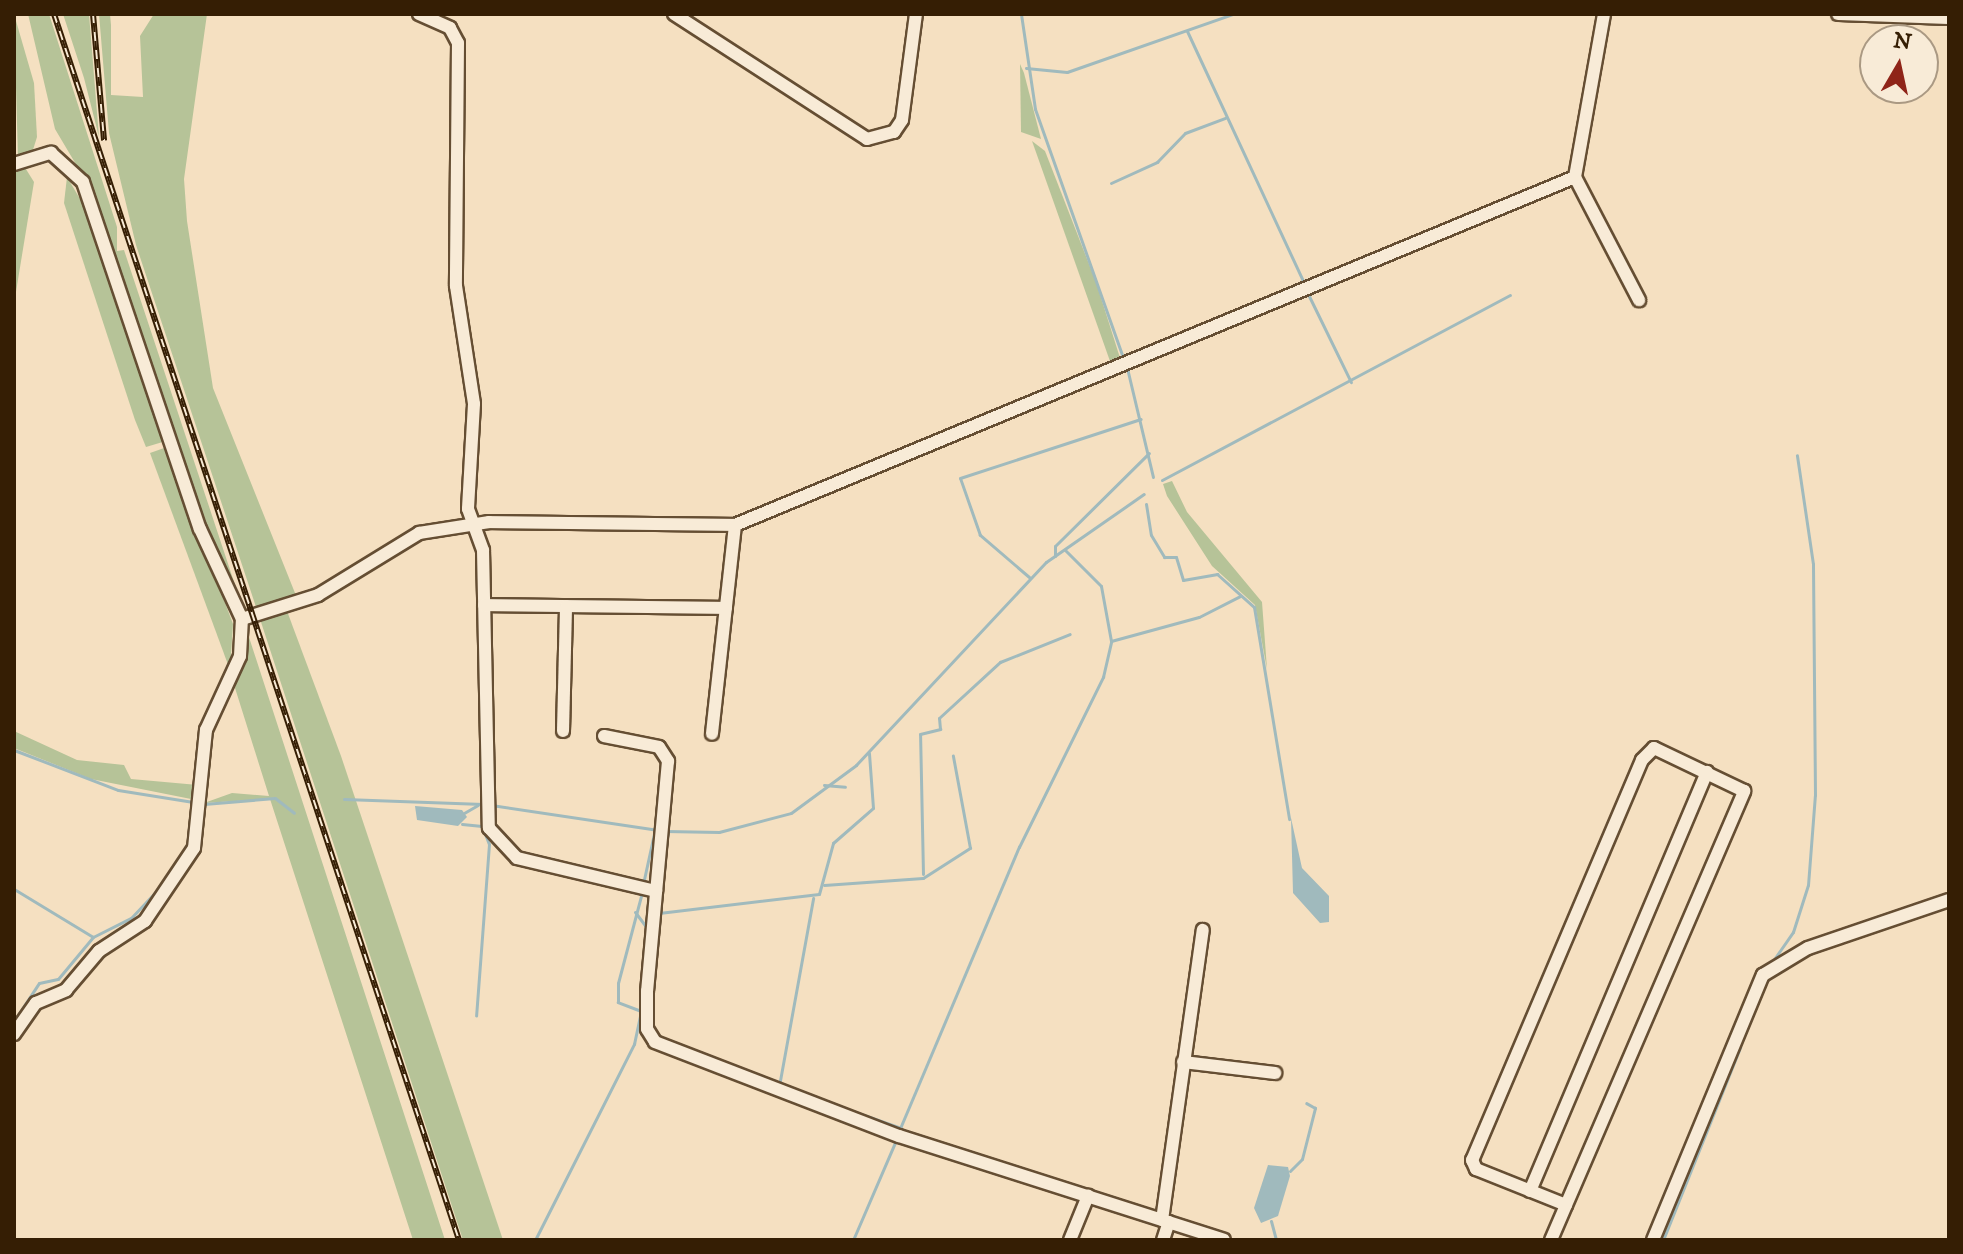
<!DOCTYPE html>
<style>
body{margin:0}
#map{position:relative;width:1963px;height:1254px;overflow:hidden;background:#f5e0c1;font-family:"IM FELL DW Pica",serif}
div>[style]{position:absolute}
.green>*{inset:0;background:#b6c398}
.water>*{inset:0;background:#a0babd}
.stream>*{height:3px;margin:-1.5px;padding:0 1.5px;transform-origin:1.5px;border-radius:1.5px;background:#a0babd}
.roads{filter:drop-shadow(2px 0 #654e33) drop-shadow(-2px 0 #654e33) drop-shadow(0 2px #654e33) drop-shadow(0 -2px #654e33)}
.minor>*{height:12px;margin:-6px;padding:0 6px;transform-origin:6px;border-radius:6px;background:#f8ebd7}
.rail>*{height:6px;margin-top:-3px;transform-origin:0;background:repeating-linear-gradient(90deg,#f8ebd7 0 9px,#351e04 0 18px);box-sizing:border-box;border-block:2px solid #351e04}
span{translate:-50% -50%;white-space:nowrap;text-align:center;line-height:1.15;-webkit-text-stroke:6px #f8ebd7;paint-order:stroke}
.frame{position:absolute;inset:0;border:16px solid #351e04;pointer-events:none}
.north{position:absolute;left:1859px;top:24px;width:80px;height:80px;box-sizing:border-box;background:#f8ebd7;border:2px solid #aa9983;border-radius:50%;rotate:9deg;font-size:22px;font-weight:700;line-height:32px;text-align:center;color:#351e04}
.north::after{content:'';display:block;margin:auto;width:28px;height:36px;background:#8f2418;clip-path:polygon(50% 0,100% 100%,50% 72%,0 100%)}
</style>
<div id="map">
<div class="green">
<div style="clip-path:polygon(14px 14px,34px 83px,37px 137px,32px 153px,18px 160px)"></div>
<div style="clip-path:polygon(28px 14px,49px 14px,117px 227px,117px 251px,124px 250px,244px 612px,218px 564px,90px 188px,55px 129px)"></div>
<div style="clip-path:polygon(63px 14px,89px 14px,99px 137px,84px 78px)"></div>
<div style="clip-path:polygon(99px 14px,110px 14px,111px 25px,111px 95px,143px 97px,140px 36px,154px 14px,207px 14px,184px 179px,187px 221px,213px 388px,297px 598px,258px 613px,136px 245px,109px 133px)"></div>
<div style="clip-path:polygon(1020px 64px,1024px 73px,1041px 139px,1021px 132px)"></div>
<div style="clip-path:polygon(1032px 141px,1045px 151px,1096px 282px,1121px 361px,1111px 364px)"></div>
<div style="clip-path:polygon(24px 166px,34px 182px,14px 304px,14px 169px)"></div>
<div style="clip-path:polygon(67px 177px,89px 214px,166px 441px,146px 447px,135px 420px,64px 203px)"></div>
<div style="clip-path:polygon(167px 447px,233px 624px,230px 670px,150px 453px)"></div>
<div style="clip-path:polygon(1172px 481px,1187px 512px,1262px 602px,1267px 669px,1255px 605px,1212px 566px,1167px 496px,1163px 484px)"></div>
<div style="clip-path:polygon(287px 611px,341px 756px,503px 1240px,463px 1240px,260px 619px)"></div>
<div style="clip-path:polygon(247px 631px,445px 1240px,413px 1240px,270px 799px,204px 803px,232px 793px,269px 796px,235px 688px)"></div>
<div style="clip-path:polygon(14px 731px,77px 760px,124px 765px,131px 779px,198px 785px,196px 800px,91px 779px,14px 748px)"></div>
</div>
<div class="water">
<div style="clip-path:polygon(415px 806px,462px 810px,467px 817px,458px 826px,417px 820px)"></div>
<div style="clip-path:polygon(1291px 818px,1302px 868px,1329px 896px,1329px 922px,1320px 923px,1293px 893px)"></div>
<div style="clip-path:polygon(1268px 1165px,1288px 1167px,1290px 1176px,1278px 1216px,1261px 1223px,1254px 1208px)"></div>
</div>
<div class="stream">
<div style="left:1021px;top:14px;width:96px;rotate:81.6deg"></div>
<div style="left:1035px;top:109px;width:267px;rotate:70.5deg"></div>
<div style="left:1187px;top:31px;width:280px;rotate:65.1deg"></div>
<div style="left:1026px;top:68px;width:41px;rotate:5.6deg"></div>
<div style="left:1067px;top:72px;width:176px;rotate:-19.3deg"></div>
<div style="left:1111px;top:183px;width:51px;rotate:-24.5deg"></div>
<div style="left:1157px;top:162px;width:40px;rotate:-46deg"></div>
<div style="left:1185px;top:133px;width:43px;rotate:-20.6deg"></div>
<div style="left:1308px;top:294px;width:98px;rotate:64deg"></div>
<div style="left:1127px;top:368px;width:112px;rotate:76.6deg"></div>
<div style="left:1162px;top:480px;width:394px;rotate:-28deg"></div>
<div style="left:1146px;top:504px;width:31px;rotate:81deg"></div>
<div style="left:1151px;top:535px;width:26px;rotate:59deg"></div>
<div style="left:1164px;top:557px;width:12px"></div>
<div style="left:1176px;top:557px;width:24px;rotate:73deg"></div>
<div style="left:1183px;top:580px;width:35px;rotate:-10deg"></div>
<div style="left:1217px;top:574px;width:50px;rotate:41.7deg"></div>
<div style="left:1254px;top:607px;width:215px;rotate:80.6deg"></div>
<div style="left:1065px;top:550px;width:51px;rotate:45deg"></div>
<div style="left:1101px;top:586px;width:56px;rotate:79.7deg"></div>
<div style="left:1055px;top:556px;width:10px;rotate:-90deg"></div>
<div style="left:1055px;top:546px;width:132px;rotate:-44.7deg"></div>
<div style="left:1029px;top:577px;width:65px;rotate:-139.4deg"></div>
<div style="left:980px;top:535px;width:60px;rotate:-109.3deg"></div>
<div style="left:960px;top:478px;width:190px;rotate:-18.1deg"></div>
<div style="left:14px;top:750px;width:111px;rotate:21deg"></div>
<div style="left:118px;top:790px;width:76px;rotate:9.1deg"></div>
<div style="left:824px;top:785px;width:21px;rotate:5deg"></div>
<div style="left:344px;top:799px;width:139px;rotate:2.1deg"></div>
<div style="left:204px;top:804px;width:71px;rotate:-4.8deg"></div>
<div style="left:275px;top:798px;width:24px;rotate:38deg"></div>
<div style="left:491px;top:805px;width:169px;rotate:8.5deg"></div>
<div style="left:464px;top:813px;width:16px;rotate:-30deg"></div>
<div style="left:462px;top:824px;width:20px;rotate:6deg"></div>
<div style="left:482px;top:826px;width:19px;rotate:69deg"></div>
<div style="left:489px;top:844px;width:172px;rotate:94.3deg"></div>
<div style="left:665px;top:831px;width:54px;rotate:1.1deg"></div>
<div style="left:719px;top:832px;width:74px;rotate:-14.8deg"></div>
<div style="left:791px;top:813px;width:81px;rotate:-36.4deg"></div>
<div style="left:856px;top:765px;width:278px;rotate:-46.9deg"></div>
<div style="left:1046px;top:562px;width:119px;rotate:-34.8deg"></div>
<div style="left:665px;top:855px;width:24px;rotate:-83deg"></div>
<div style="left:923px;top:874px;width:140px;rotate:-91.2deg"></div>
<div style="left:920px;top:734px;width:21px;rotate:-14deg"></div>
<div style="left:940px;top:729px;width:11px;rotate:-95deg"></div>
<div style="left:939px;top:718px;width:83px;rotate:-42.6deg"></div>
<div style="left:1000px;top:662px;width:75px;rotate:-21.8deg"></div>
<div style="left:166px;top:879px;width:44px;rotate:-58.1deg"></div>
<div style="left:643px;top:884px;width:56px;rotate:-77.7deg"></div>
<div style="left:824px;top:885px;width:99px;rotate:-4deg"></div>
<div style="left:923px;top:878px;width:56px;rotate:-32.6deg"></div>
<div style="left:970px;top:848px;width:94px;rotate:-100.5deg"></div>
<div style="left:14px;top:889px;width:92px;rotate:31.3deg"></div>
<div style="left:635px;top:912px;width:20px;rotate:53deg"></div>
<div style="left:659px;top:913px;width:161px;rotate:-6.8deg"></div>
<div style="left:819px;top:894px;width:53px;rotate:-74.6deg"></div>
<div style="left:833px;top:843px;width:53px;rotate:-41.2deg"></div>
<div style="left:873px;top:808px;width:55px;rotate:-94.2deg"></div>
<div style="left:1770px;top:965px;width:40px;rotate:-55.1deg"></div>
<div style="left:1793px;top:932px;width:49px;rotate:-72.3deg"></div>
<div style="left:1808px;top:885px;width:90px;rotate:-85.6deg"></div>
<div style="left:1815px;top:795px;width:231px;rotate:-90.5deg"></div>
<div style="left:1813px;top:564px;width:110px;rotate:-98.4deg"></div>
<div style="left:641px;top:1011px;width:25px;rotate:-159deg"></div>
<div style="left:618px;top:1002px;width:19px;rotate:-90deg"></div>
<div style="left:618px;top:983px;width:94px;rotate:-75.2deg"></div>
<div style="left:14px;top:1021px;width:45px;rotate:-56.7deg"></div>
<div style="left:39px;top:983px;width:19px;rotate:-12deg"></div>
<div style="left:58px;top:979px;width:55px;rotate:-50.2deg"></div>
<div style="left:93px;top:937px;width:42px;rotate:-26.6deg"></div>
<div style="left:131px;top:918px;width:44px;rotate:-46.8deg"></div>
<div style="left:779px;top:1086px;width:191px;rotate:-79.7deg"></div>
<div style="left:798px;top:1092px;width:109px;rotate:19.3deg"></div>
<div style="left:898px;top:1133px;width:311px;rotate:-67.1deg"></div>
<div style="left:1019px;top:847px;width:190px;rotate:-63.7deg"></div>
<div style="left:1103px;top:677px;width:37px;rotate:-77deg"></div>
<div style="left:1111px;top:641px;width:91px;rotate:-15.3deg"></div>
<div style="left:1199px;top:617px;width:46px;rotate:-27.1deg"></div>
<div style="left:1290px;top:1171px;width:17px;rotate:-45deg"></div>
<div style="left:1302px;top:1159px;width:53px;rotate:-75.7deg"></div>
<div style="left:1315px;top:1108px;width:10px;rotate:-151deg"></div>
<div style="left:1271px;top:1221px;width:20px;rotate:75deg"></div>
<div style="left:535px;top:1240px;width:220px;rotate:-63.2deg"></div>
<div style="left:634px;top:1044px;width:34px;rotate:-78deg"></div>
<div style="left:853px;top:1240px;width:109px;rotate:-66.7deg"></div>
<div style="left:1663px;top:1240px;width:208px;rotate:-68.2deg"></div>
</div>
<div class="roads">
<div class="minor">
<div style="left:419px;top:14px;width:34px;rotate:24deg"></div>
<div style="left:450px;top:28px;width:17px;rotate:62deg"></div>
<div style="left:458px;top:43px;width:243px;rotate:90.5deg"></div>
<div style="left:456px;top:286px;width:119px;rotate:81.3deg"></div>
<div style="left:474px;top:404px;width:105px;rotate:93.3deg"></div>
<div style="left:468px;top:509px;width:44px;rotate:69.9deg"></div>
<div style="left:483px;top:550px;width:278px;rotate:88.8deg"></div>
<div style="left:489px;top:828px;width:41px;rotate:47deg"></div>
<div style="left:517px;top:858px;width:143px;rotate:13.4deg"></div>
<div style="left:674px;top:14px;width:230px;rotate:32.9deg"></div>
<div style="left:867px;top:139px;width:28px;rotate:-15deg"></div>
<div style="left:894px;top:132px;width:14px;rotate:-56deg"></div>
<div style="left:902px;top:120px;width:107px;rotate:-82.5deg"></div>
<div style="left:1838px;top:14px;width:111px;rotate:2.1deg"></div>
<div style="left:14px;top:164px;width:39px;rotate:-17deg"></div>
<div style="left:51px;top:153px;width:43px;rotate:42.2deg"></div>
<div style="left:83px;top:182px;width:366px;rotate:71.4deg"></div>
<div style="left:200px;top:529px;width:99px;rotate:65deg"></div>
<div style="left:1575px;top:177px;width:139px;rotate:62.5deg"></div>
<div style="left:735px;top:525px;width:909px;rotate:-22.5deg"></div>
<div style="left:1575px;top:177px;width:166px;rotate:-79.9deg"></div>
<div style="left:484px;top:605px;width:242px;rotate:0.7deg"></div>
<div style="left:563px;top:731px;width:125px;rotate:-88.6deg"></div>
<div style="left:604px;top:736px;width:56px;rotate:11.3deg"></div>
<div style="left:659px;top:747px;width:17px;rotate:57deg"></div>
<div style="left:668px;top:761px;width:231px;rotate:95.2deg"></div>
<div style="left:647px;top:991px;width:38px;rotate:90deg"></div>
<div style="left:647px;top:1029px;width:15px;rotate:58deg"></div>
<div style="left:655px;top:1042px;width:261px;rotate:21.1deg"></div>
<div style="left:899px;top:1136px;width:341px;rotate:17.7deg"></div>
<div style="left:14px;top:1034px;width:38px;rotate:-55deg"></div>
<div style="left:36px;top:1003px;width:33px;rotate:-23deg"></div>
<div style="left:66px;top:990px;width:51px;rotate:-49.8deg"></div>
<div style="left:99px;top:951px;width:55px;rotate:-33.1deg"></div>
<div style="left:145px;top:921px;width:88px;rotate:-56.1deg"></div>
<div style="left:194px;top:848px;width:119px;rotate:-84.2deg"></div>
<div style="left:206px;top:730px;width:81px;rotate:-65.3deg"></div>
<div style="left:240px;top:656px;width:37px;rotate:-87deg"></div>
<div style="left:242px;top:619px;width:80px;rotate:-17.5deg"></div>
<div style="left:318px;top:595px;width:119px;rotate:-31.5deg"></div>
<div style="left:419px;top:533px;width:71px;rotate:-8.9deg"></div>
<div style="left:489px;top:522px;width:246px;rotate:0.7deg"></div>
<div style="left:735px;top:525px;width:210px;rotate:96.3deg"></div>
<div style="left:1183px;top:1062px;width:93px;rotate:6.8deg"></div>
<div style="left:1530px;top:1191px;width:455px;rotate:-67.1deg"></div>
<div style="left:1162px;top:1220px;width:293px;rotate:-82deg"></div>
<div style="left:1070px;top:1240px;width:48px;rotate:-67.8deg"></div>
<div style="left:1163px;top:1240px;width:19px;rotate:-72deg"></div>
<div style="left:1551px;top:1240px;width:489px;rotate:-66.7deg"></div>
<div style="left:1744px;top:791px;width:100px;rotate:-154.5deg"></div>
<div style="left:1654px;top:748px;width:17px;rotate:135deg"></div>
<div style="left:1642px;top:760px;width:435px;rotate:113deg"></div>
<div style="left:1472px;top:1160px;width:10px;rotate:66deg"></div>
<div style="left:1476px;top:1169px;width:97px;rotate:21.8deg"></div>
<div style="left:1653px;top:1240px;width:287px;rotate:-67.5deg"></div>
<div style="left:1763px;top:975px;width:52px;rotate:-31deg"></div>
<div style="left:1808px;top:948px;width:149px;rotate:-18.8deg"></div>
</div>
</div>
<div class="rail">
<div style="left:54px;top:14px;width:1291px;rotate:71.72deg"></div>
<div style="left:93px;top:14px;width:127px;rotate:85deg"></div>
</div>
<div class="frame"></div>
<div class="north">N</div>
</div>
